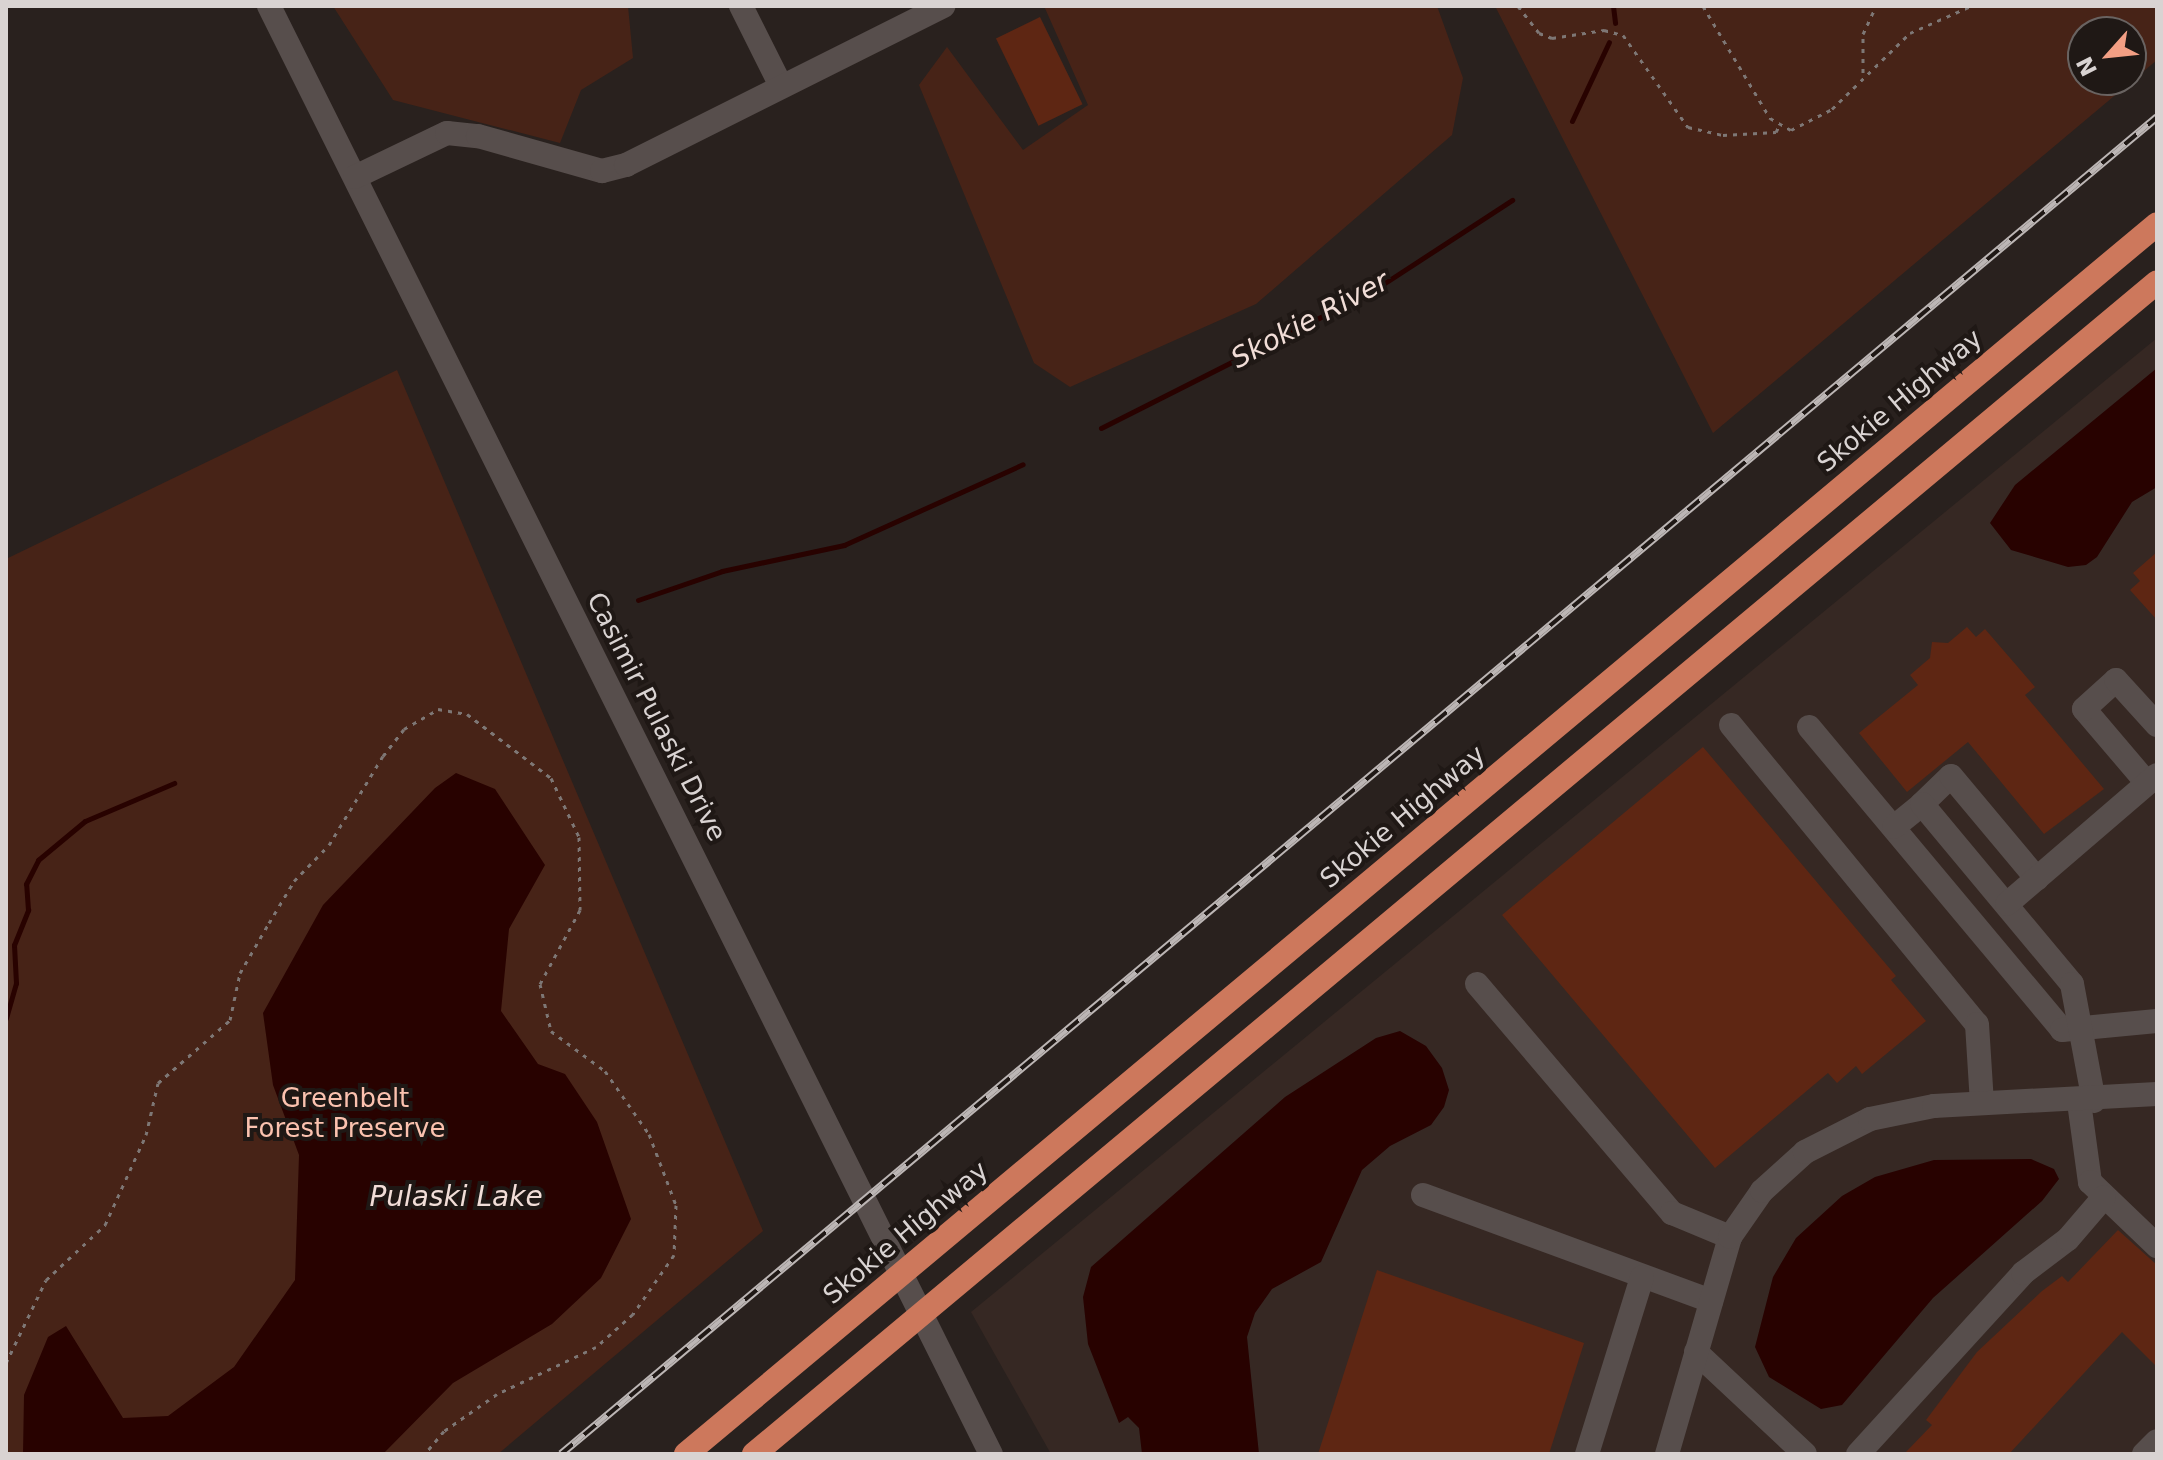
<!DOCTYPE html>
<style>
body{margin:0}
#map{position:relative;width:2163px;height:1460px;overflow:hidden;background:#29211e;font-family:"DejaVu Sans",sans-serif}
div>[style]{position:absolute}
.built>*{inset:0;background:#362823}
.green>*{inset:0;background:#472317}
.water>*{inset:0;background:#280200}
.stream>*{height:5px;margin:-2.5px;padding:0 2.5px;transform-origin:2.5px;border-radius:2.5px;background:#280200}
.building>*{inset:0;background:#5e2613;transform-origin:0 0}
.path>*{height:3px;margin-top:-1.5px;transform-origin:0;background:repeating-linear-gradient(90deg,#7e7775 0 4px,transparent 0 10px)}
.minor>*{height:24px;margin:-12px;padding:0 12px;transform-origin:12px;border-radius:12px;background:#574e4c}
.highway>*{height:24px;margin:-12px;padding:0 12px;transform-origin:12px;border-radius:12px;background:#cd785c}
.rail>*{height:8px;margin-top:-4px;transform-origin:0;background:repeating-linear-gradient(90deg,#1f1815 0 15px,#bcb6b5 0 30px);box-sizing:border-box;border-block:2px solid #bcb6b5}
span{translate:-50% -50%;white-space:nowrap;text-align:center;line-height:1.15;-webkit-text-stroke:8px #1f1815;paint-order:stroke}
.street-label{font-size:26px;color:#d9d3d2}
.park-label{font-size:26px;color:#fbc2af}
.water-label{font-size:28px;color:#f1ddd7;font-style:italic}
.frame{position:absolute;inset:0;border:8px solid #d9d3d2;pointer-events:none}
.north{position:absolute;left:2067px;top:16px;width:80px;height:80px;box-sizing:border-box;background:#1f1815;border:2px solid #696361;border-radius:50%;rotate:243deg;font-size:22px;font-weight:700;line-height:32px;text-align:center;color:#d9d3d2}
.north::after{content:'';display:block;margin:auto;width:28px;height:36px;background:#f39f84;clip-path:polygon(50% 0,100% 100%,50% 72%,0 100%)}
</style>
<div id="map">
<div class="built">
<div style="clip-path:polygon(2157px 338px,2157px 1454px,1051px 1454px,971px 1312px)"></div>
</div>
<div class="green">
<div style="clip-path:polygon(333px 6px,628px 6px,633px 58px,581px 90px,560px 143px,393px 100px)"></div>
<div style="clip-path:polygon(1044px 6px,1437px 6px,1463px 78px,1452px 135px,1256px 304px,1070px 387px,1034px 363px,919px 85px,947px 47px,1023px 150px,1088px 105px)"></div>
<div style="clip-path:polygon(evenodd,1495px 6px,2157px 6px,2157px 60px,1713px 433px,1495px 6px,2083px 32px,2131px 32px,2131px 80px,2083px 80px,2083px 32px)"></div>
<div style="clip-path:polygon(397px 370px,763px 1231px,498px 1454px,6px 1454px,6px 559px)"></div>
</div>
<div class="water">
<div style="clip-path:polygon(2157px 368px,2157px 487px,2132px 502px,2097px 557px,2086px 565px,2068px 567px,2011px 550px,1990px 523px,2015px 485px)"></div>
<div style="clip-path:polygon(456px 773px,495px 789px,545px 865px,509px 929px,501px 1011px,538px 1064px,565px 1074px,597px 1122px,631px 1219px,601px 1278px,552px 1324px,453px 1383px,383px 1454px,23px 1454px,24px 1395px,48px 1337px,66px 1326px,123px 1418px,168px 1416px,234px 1367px,295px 1280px,299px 1155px,273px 1085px,263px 1013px,323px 905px,435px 788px)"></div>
<div style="clip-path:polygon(1400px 1031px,1426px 1046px,1442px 1068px,1449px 1090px,1444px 1107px,1431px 1125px,1390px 1146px,1362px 1170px,1321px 1262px,1272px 1289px,1255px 1313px,1247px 1337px,1259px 1454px,1142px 1454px,1139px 1428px,1128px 1417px,1119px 1423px,1088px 1344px,1083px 1297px,1091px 1267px,1285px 1097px,1376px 1038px)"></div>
<div style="clip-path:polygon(2031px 1159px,2054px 1169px,2059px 1179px,2042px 1201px,1933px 1298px,1842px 1405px,1821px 1409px,1769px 1377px,1755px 1347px,1773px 1277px,1796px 1238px,1842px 1196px,1875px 1177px,1934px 1160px)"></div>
</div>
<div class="stream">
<div style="left:1613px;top:6px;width:17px;rotate:83deg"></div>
<div style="left:1572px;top:121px;width:87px;rotate:-64.9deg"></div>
<div style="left:1101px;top:428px;width:306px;rotate:-26.8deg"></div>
<div style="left:1374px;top:290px;width:165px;rotate:-33.1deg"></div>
<div style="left:638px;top:600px;width:89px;rotate:-19deg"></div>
<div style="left:722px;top:571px;width:125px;rotate:-12deg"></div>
<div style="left:844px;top:545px;width:196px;rotate:-24.3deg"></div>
<div style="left:6px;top:1018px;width:36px;rotate:-74deg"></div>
<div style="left:16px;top:983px;width:38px;rotate:-93deg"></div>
<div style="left:14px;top:945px;width:38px;rotate:-68deg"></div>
<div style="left:28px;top:910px;width:26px;rotate:-94deg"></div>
<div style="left:26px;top:884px;width:27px;rotate:-63deg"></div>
<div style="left:38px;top:860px;width:61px;rotate:-39.7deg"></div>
<div style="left:85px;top:821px;width:97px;rotate:-23.1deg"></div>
</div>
<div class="building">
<div style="left:1040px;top:17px;width:97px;height:49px;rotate:64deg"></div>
<div style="clip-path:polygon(2157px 552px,2157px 620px,2130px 590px,2140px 581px,2133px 573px)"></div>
<div style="clip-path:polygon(1967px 627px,1976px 637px,1985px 629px,2035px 687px,2025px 695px,2104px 789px,2044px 834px,1968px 742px,1907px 792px,1859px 733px,1918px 685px,1910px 675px,1930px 658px,1932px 642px,1948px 643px)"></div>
<div style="clip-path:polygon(1703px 747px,1896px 976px,1891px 980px,1926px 1021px,1862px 1074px,1856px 1066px,1837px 1083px,1828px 1073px,1715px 1168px,1502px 915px)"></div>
<div style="clip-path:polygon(2118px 1230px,2157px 1265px,2157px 1367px,2122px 1332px,2009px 1454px,1904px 1454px,1932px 1425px,1926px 1420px,1977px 1352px,2042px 1291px,2062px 1276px,2068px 1282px)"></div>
<div style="clip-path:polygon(1377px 1270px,1584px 1343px,1549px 1454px,1318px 1454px)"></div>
</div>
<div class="path">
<div style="left:1518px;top:6px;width:34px;rotate:52deg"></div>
<div style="left:1539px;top:33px;width:14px;rotate:21deg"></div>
<div style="left:1552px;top:38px;width:53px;rotate:-8.7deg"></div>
<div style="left:1604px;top:30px;width:20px;rotate:15deg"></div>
<div style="left:1623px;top:35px;width:113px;rotate:54.8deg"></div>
<div style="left:1688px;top:127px;width:36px;rotate:13deg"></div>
<div style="left:1723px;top:135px;width:53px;rotate:-3.2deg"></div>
<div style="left:1776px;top:132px;width:7px;rotate:-63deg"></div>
<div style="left:1703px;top:6px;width:131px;rotate:59.1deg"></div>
<div style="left:1770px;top:118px;width:24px;rotate:30deg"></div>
<div style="left:1791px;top:130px;width:46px;rotate:-27.1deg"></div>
<div style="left:1832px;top:109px;width:109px;rotate:-44.3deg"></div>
<div style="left:1910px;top:33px;width:67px;rotate:-23.9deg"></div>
<div style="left:1863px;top:73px;width:39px;rotate:-90deg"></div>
<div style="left:1863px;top:34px;width:31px;rotate:-65deg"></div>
<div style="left:6px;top:1363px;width:92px;rotate:-64.3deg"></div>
<div style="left:46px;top:1280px;width:81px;rotate:-43deg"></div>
<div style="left:105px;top:1225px;width:99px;rotate:-65.5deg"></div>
<div style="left:146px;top:1135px;width:53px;rotate:-77deg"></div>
<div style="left:158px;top:1083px;width:96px;rotate:-41.2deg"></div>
<div style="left:230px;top:1020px;width:48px;rotate:-78deg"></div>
<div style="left:240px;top:973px;width:58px;rotate:-59.9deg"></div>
<div style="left:269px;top:923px;width:49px;rotate:-59.2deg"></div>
<div style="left:294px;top:881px;width:50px;rotate:-45.8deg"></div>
<div style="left:329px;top:845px;width:104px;rotate:-58.8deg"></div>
<div style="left:383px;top:756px;width:34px;rotate:-52deg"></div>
<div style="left:404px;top:729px;width:39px;rotate:-30deg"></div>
<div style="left:438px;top:709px;width:29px;rotate:10deg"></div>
<div style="left:467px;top:714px;width:106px;rotate:37.3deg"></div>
<div style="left:551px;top:778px;width:65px;rotate:64.6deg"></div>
<div style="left:579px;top:837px;width:73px;rotate:89.2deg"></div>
<div style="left:580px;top:910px;width:84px;rotate:118.4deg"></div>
<div style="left:540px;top:984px;width:48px;rotate:76.8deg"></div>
<div style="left:551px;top:1031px;width:67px;rotate:36.5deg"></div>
<div style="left:605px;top:1071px;width:77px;rotate:55.1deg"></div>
<div style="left:649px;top:1134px;width:76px;rotate:69.2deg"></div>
<div style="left:676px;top:1205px;width:50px;rotate:92.3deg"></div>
<div style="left:674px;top:1255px;width:72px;rotate:124.8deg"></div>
<div style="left:633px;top:1314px;width:50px;rotate:138.3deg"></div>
<div style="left:596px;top:1347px;width:110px;rotate:154.6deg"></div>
<div style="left:497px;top:1394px;width:65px;rotate:145.1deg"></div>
<div style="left:444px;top:1431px;width:30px;rotate:130deg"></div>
</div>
<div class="minor">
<div style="left:269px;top:6px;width:1618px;rotate:63.5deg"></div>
<div style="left:741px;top:6px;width:89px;rotate:63.4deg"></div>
<div style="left:355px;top:177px;width:102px;rotate:-25.6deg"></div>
<div style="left:447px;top:133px;width:31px;rotate:6deg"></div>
<div style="left:478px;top:136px;width:129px;rotate:15.8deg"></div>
<div style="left:602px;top:171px;width:25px;rotate:-14deg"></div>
<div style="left:626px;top:165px;width:355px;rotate:-26.6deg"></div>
<div style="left:1731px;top:725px;width:387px;rotate:50.6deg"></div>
<div style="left:1977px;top:1024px;width:79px;rotate:86.4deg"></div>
<div style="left:1809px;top:727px;width:395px;rotate:50.1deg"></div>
<div style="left:2062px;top:1030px;width:95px;rotate:-5.4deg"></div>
<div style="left:2147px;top:783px;width:97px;rotate:-130.4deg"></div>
<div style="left:2084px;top:709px;width:43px;rotate:-42.2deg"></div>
<div style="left:2116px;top:680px;width:61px;rotate:47.7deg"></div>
<div style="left:1922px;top:804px;width:40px;rotate:-44deg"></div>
<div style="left:1951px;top:776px;width:134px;rotate:50.1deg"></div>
<div style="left:1894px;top:827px;width:36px;rotate:-39deg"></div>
<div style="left:1922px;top:804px;width:234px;rotate:50.2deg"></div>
<div style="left:2072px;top:984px;width:119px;rotate:79.4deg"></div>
<div style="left:2007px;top:904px;width:198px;rotate:-40.7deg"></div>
<div style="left:1477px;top:984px;width:301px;rotate:49.6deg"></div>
<div style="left:1672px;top:1213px;width:63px;rotate:22.5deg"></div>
<div style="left:2079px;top:1102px;width:81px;rotate:82.2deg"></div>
<div style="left:2090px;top:1182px;width:93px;rotate:43.7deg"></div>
<div style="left:1423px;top:1195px;width:307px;rotate:20.2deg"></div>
<div style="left:1696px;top:1352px;width:149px;rotate:43.1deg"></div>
<div style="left:1587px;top:1454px;width:185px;rotate:-72.7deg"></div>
<div style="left:1667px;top:1454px;width:226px;rotate:-73.8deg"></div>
<div style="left:1730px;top:1237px;width:56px;rotate:-55.2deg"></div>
<div style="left:1762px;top:1191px;width:58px;rotate:-42.2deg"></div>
<div style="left:1805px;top:1152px;width:73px;rotate:-26.9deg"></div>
<div style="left:1870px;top:1119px;width:65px;rotate:-11.5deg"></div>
<div style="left:1934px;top:1106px;width:223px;rotate:-3.1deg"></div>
<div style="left:1858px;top:1454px;width:245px;rotate:-47.6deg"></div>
<div style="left:2023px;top:1273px;width:56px;rotate:-37.1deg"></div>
<div style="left:2068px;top:1239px;width:55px;rotate:-49.4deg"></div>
<div style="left:2144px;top:1454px;width:18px;rotate:-45deg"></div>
</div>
<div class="highway">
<div style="left:686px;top:1454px;width:1917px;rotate:-39.9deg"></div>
<div style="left:754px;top:1454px;width:1828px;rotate:-39.87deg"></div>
</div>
<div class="rail">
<div style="left:561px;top:1454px;width:2082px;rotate:-39.95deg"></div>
</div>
<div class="street-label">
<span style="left:1900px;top:401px;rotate:-40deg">Skokie Highway</span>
<span style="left:656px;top:717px;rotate:63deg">Casimir Pulaski Drive</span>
<span style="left:1403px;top:817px;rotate:-40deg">Skokie Highway</span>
<span style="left:906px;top:1233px;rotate:-40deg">Skokie Highway</span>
</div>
<div class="park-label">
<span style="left:345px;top:1114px">Greenbelt<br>Forest Preserve</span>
</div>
<div class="water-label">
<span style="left:1310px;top:320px;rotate:-28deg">Skokie River</span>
<span style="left:456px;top:1197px">Pulaski Lake</span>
</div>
<div class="frame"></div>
<div class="north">N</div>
</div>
